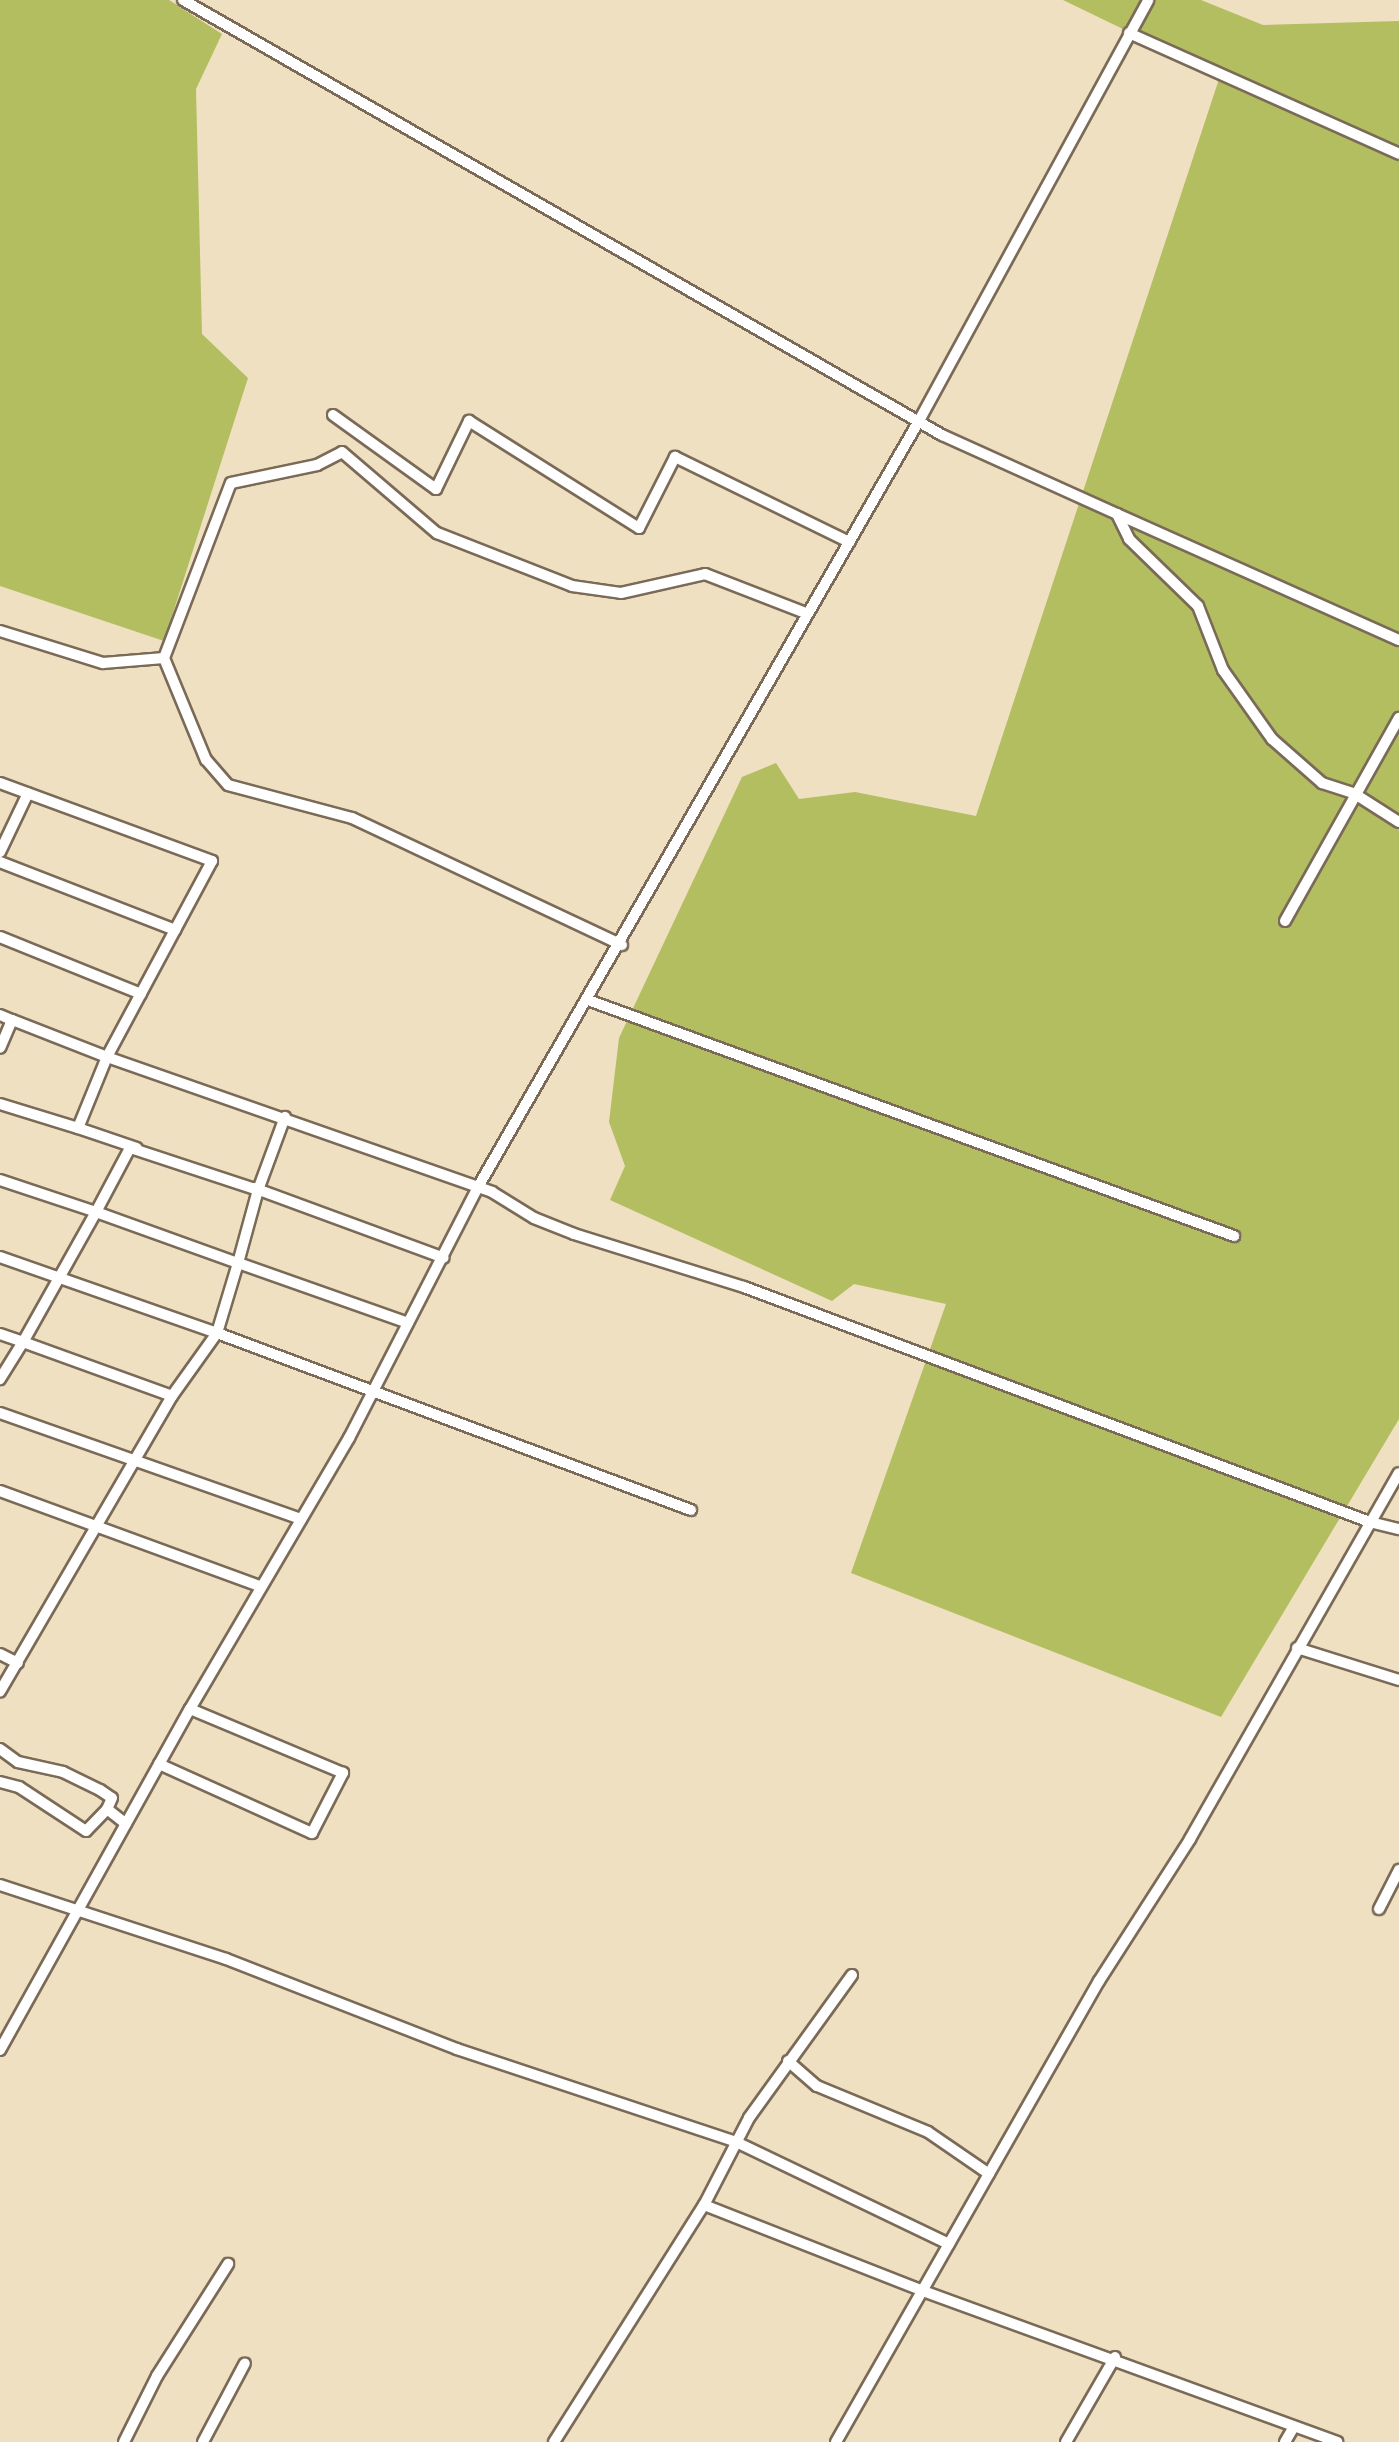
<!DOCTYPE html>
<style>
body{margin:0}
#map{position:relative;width:1399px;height:2442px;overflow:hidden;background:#efe0c1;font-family:Alegreya,serif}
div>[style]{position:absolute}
.green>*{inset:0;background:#b2be60}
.roads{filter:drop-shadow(2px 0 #7a6a57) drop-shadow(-2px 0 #7a6a57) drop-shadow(0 2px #7a6a57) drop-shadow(0 -2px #7a6a57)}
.minor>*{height:10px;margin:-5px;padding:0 5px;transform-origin:5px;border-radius:5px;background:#fff}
span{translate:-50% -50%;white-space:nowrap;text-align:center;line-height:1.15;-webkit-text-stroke:6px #fff;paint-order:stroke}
</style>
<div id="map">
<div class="green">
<div style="clip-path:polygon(0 0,169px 0,222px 34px,196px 89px,202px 334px,248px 378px,164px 641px,0 586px)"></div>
<div style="clip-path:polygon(1063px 0,1201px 0,1263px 25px,1399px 21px,1399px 1419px,1221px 1717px,851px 1573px,946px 1304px,854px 1284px,832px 1301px,610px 1200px,625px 1166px,609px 1122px,619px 1038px,742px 777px,776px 763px,799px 799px,855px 792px,976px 816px,1220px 76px)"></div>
</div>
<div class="roads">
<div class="minor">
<div style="left:183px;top:0;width:875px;rotate:29.82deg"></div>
<div style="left:942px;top:435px;width:192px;rotate:24.3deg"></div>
<div style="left:1117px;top:514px;width:28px;rotate:64deg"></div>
<div style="left:1129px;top:539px;width:96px;rotate:44.2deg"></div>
<div style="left:1198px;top:606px;width:69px;rotate:68.7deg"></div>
<div style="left:1223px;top:670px;width:85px;rotate:54.6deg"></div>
<div style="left:1272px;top:739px;width:67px;rotate:41.3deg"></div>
<div style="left:1322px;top:783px;width:35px;rotate:18deg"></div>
<div style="left:1355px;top:794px;width:52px;rotate:32.5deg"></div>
<div style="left:1129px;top:33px;width:296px;rotate:24.1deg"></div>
<div style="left:333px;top:415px;width:127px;rotate:35.7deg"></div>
<div style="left:436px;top:489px;width:76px;rotate:-64.1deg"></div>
<div style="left:469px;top:421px;width:201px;rotate:32.2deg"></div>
<div style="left:639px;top:528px;width:80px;rotate:-63.1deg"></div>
<div style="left:675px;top:457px;width:194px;rotate:26deg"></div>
<div style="left:1117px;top:514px;width:309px;rotate:24.1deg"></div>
<div style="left:0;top:631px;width:108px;rotate:17.3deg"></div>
<div style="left:103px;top:663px;width:61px;rotate:-4.7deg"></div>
<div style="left:0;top:783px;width:226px;rotate:20.2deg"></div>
<div style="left:212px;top:861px;width:222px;rotate:118.2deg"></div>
<div style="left:107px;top:1057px;width:408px;rotate:19.3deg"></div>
<div style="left:492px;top:1192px;width:49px;rotate:31.8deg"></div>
<div style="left:534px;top:1218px;width:43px;rotate:21.8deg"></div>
<div style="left:574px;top:1234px;width:178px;rotate:17.3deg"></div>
<div style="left:744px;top:1287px;width:669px;rotate:20.58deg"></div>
<div style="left:1370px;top:1522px;width:30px;rotate:14deg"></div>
<div style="left:0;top:852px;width:65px;rotate:-64.6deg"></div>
<div style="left:0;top:862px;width:188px;rotate:21.2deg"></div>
<div style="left:1285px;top:921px;width:233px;rotate:-60.7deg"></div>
<div style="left:0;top:937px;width:152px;rotate:22deg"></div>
<div style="left:622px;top:945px;width:298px;rotate:-154.8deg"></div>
<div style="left:352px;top:818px;width:128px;rotate:-165.1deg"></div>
<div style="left:228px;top:785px;width:33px;rotate:-131deg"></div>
<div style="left:206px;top:760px;width:110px;rotate:-112.4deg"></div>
<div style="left:164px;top:658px;width:187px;rotate:-69.1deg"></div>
<div style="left:231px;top:483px;width:88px;rotate:-11.8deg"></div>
<div style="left:317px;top:465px;width:28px;rotate:-27deg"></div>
<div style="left:342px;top:452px;width:125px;rotate:40.5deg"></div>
<div style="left:437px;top:533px;width:145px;rotate:21.4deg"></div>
<div style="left:572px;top:586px;width:49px;rotate:8.1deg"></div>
<div style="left:621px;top:593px;width:86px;rotate:-12.7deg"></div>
<div style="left:705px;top:574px;width:110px;rotate:21.2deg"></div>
<div style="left:588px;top:1000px;width:688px;rotate:20.07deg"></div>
<div style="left:0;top:1015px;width:13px;rotate:23deg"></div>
<div style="left:12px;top:1020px;width:30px;rotate:113deg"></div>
<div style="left:0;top:1104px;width:82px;rotate:17.1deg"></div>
<div style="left:78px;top:1128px;width:77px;rotate:-67.8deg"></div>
<div style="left:107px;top:1057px;width:102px;rotate:-158.7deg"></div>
<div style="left:78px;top:1128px;width:62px;rotate:18.7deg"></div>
<div style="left:0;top:1180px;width:101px;rotate:18.4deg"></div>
<div style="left:96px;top:1212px;width:151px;rotate:19.8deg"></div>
<div style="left:238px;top:1263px;width:76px;rotate:-74.7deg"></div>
<div style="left:258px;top:1190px;width:135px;rotate:-161.8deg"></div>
<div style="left:130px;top:1148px;width:72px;rotate:118deg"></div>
<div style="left:96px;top:1212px;width:149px;rotate:119.3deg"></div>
<div style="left:23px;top:1342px;width:158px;rotate:19.9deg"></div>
<div style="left:172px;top:1396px;width:342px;rotate:120.2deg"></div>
<div style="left:254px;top:1188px;width:202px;rotate:20.2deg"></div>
<div style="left:258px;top:1190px;width:78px;rotate:-69.7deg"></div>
<div style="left:0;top:1257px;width:230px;rotate:19.3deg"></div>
<div style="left:217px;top:1333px;width:73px;rotate:-73.3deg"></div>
<div style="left:238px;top:1263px;width:180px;rotate:19.4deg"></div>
<div style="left:0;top:1334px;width:24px;rotate:19deg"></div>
<div style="left:23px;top:1342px;width:44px;rotate:121.9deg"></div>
<div style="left:172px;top:1396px;width:77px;rotate:-54.5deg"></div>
<div style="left:217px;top:1333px;width:506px;rotate:20.48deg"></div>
<div style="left:0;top:1413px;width:319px;rotate:19.4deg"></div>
<div style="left:0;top:1491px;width:277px;rotate:20.1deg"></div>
<div style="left:1297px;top:1648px;width:107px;rotate:17.4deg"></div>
<div style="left:0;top:1654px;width:20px;rotate:27deg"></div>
<div style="left:0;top:1749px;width:22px;rotate:36deg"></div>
<div style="left:18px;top:1762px;width:46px;rotate:12.5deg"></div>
<div style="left:63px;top:1772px;width:41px;rotate:25.9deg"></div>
<div style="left:100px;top:1790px;width:14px;rotate:34deg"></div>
<div style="left:112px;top:1798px;width:12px;rotate:114deg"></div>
<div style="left:107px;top:1809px;width:24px;rotate:38deg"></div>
<div style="left:159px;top:1764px;width:168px;rotate:24.3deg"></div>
<div style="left:312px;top:1833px;width:68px;rotate:-62.7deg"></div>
<div style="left:343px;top:1773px;width:166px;rotate:-157.3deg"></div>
<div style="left:0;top:1782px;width:20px;rotate:15deg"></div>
<div style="left:19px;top:1787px;width:80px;rotate:33.3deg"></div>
<div style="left:86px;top:1831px;width:30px;rotate:-46deg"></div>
<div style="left:0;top:1885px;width:238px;rotate:18.1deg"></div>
<div style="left:226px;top:1959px;width:248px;rotate:21.3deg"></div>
<div style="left:457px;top:2049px;width:294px;rotate:18.4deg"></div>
<div style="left:736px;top:2142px;width:236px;rotate:25.6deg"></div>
<div style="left:1379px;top:1909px;width:44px;rotate:-62.9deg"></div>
<div style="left:852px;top:1975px;width:176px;rotate:125.8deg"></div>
<div style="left:749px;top:2118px;width:98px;rotate:117.3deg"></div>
<div style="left:704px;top:2205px;width:235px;rotate:21.4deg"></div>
<div style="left:923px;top:2291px;width:441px;rotate:20deg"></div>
<div style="left:0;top:2050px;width:390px;rotate:-60.9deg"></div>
<div style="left:190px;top:1709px;width:314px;rotate:-59.6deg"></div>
<div style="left:349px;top:1438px;width:282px;rotate:-62.8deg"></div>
<div style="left:478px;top:1187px;width:886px;rotate:-60.08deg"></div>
<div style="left:920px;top:419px;width:477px;rotate:-61.4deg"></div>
<div style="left:788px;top:2061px;width:38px;rotate:41deg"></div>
<div style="left:817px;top:2086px;width:120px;rotate:22.5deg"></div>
<div style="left:928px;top:2132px;width:74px;rotate:34.5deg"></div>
<div style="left:124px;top:2442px;width:74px;rotate:-63.4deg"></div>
<div style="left:157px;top:2376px;width:133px;rotate:-57.6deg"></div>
<div style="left:203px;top:2442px;width:89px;rotate:-62deg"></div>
<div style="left:554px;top:2442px;width:280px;rotate:-57.7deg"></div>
<div style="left:836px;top:2442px;width:531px;rotate:-60.3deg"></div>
<div style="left:1099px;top:1981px;width:169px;rotate:-57.3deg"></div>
<div style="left:1190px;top:1839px;width:421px;rotate:-60.3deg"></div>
<div style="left:1066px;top:2442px;width:98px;rotate:-60deg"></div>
<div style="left:1285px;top:2442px;width:16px;rotate:-60deg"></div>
</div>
</div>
</div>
